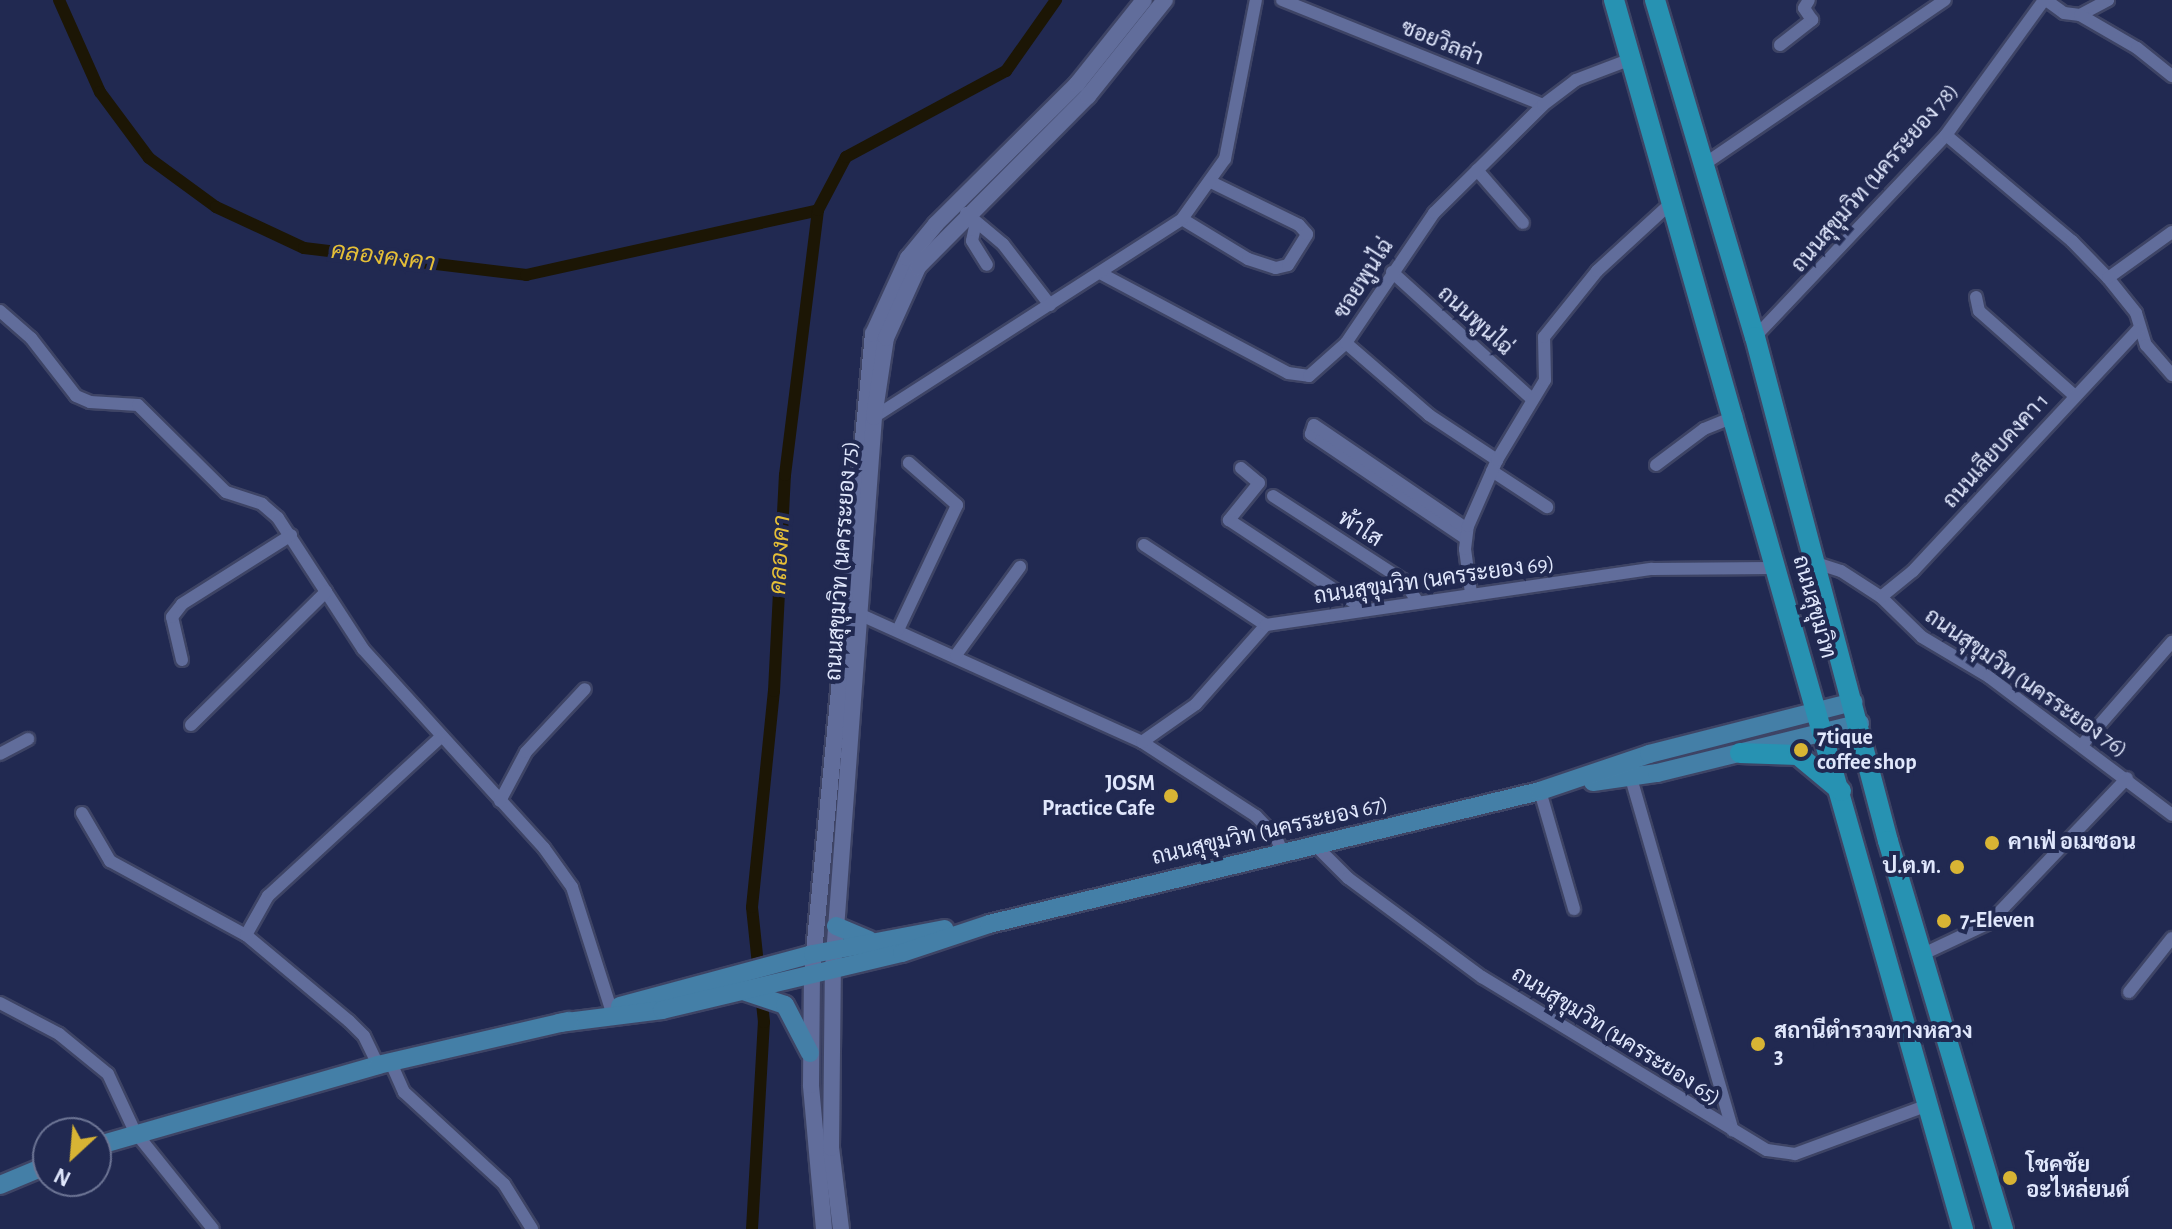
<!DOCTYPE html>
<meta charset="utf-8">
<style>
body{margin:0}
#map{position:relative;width:2172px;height:1229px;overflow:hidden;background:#212951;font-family:"Alegreya Sans",Sarabun,sans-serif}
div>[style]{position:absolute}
.canal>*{height:12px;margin:-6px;padding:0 6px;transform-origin:6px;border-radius:6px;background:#1c1605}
.roads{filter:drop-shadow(2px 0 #3e4465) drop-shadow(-2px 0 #3e4465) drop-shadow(0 2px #3e4465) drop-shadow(0 -2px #3e4465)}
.minor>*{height:12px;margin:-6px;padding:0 6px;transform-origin:6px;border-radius:6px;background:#616d9b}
.tertiary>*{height:16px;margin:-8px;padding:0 8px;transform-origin:8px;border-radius:8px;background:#616d9b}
.secondary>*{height:18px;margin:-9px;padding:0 9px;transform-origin:9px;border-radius:9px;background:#447fa7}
.primary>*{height:20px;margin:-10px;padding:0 10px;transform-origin:10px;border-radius:10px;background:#2792b2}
.dots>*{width:22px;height:22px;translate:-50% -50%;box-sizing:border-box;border:4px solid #212951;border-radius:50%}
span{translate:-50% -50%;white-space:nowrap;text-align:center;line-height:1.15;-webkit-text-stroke:8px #212951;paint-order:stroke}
.street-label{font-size:22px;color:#e0e7fc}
.poi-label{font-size:22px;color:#e0e7fc;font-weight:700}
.left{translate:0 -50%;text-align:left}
.right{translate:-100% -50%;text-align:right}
.water-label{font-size:24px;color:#e5bf37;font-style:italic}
.north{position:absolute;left:32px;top:1117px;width:80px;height:80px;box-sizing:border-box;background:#212951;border:2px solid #6d7595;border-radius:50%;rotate:206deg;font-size:22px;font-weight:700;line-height:32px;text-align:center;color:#e0e7fc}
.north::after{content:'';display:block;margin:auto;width:28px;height:36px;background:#d8b434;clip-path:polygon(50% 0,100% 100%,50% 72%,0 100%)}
</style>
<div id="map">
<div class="canal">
<div style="left:59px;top:0;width:101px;rotate:66deg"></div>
<div style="left:100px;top:92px;width:82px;rotate:53.4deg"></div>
<div style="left:149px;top:158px;width:83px;rotate:36.2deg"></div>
<div style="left:216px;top:207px;width:97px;rotate:25deg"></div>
<div style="left:304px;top:248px;width:224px;rotate:6.9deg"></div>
<div style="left:526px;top:275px;width:299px;rotate:-12.5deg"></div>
<div style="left:759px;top:974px;width:67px;rotate:-96deg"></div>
<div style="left:752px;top:907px;width:217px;rotate:-84.2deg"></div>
<div style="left:774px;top:691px;width:216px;rotate:-87.1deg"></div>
<div style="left:785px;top:475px;width:267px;rotate:-82.9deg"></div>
<div style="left:818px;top:210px;width:60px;rotate:-62.2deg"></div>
<div style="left:846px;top:157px;width:182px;rotate:-28.3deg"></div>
<div style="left:1006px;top:71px;width:87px;rotate:-54.8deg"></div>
<div style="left:752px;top:1229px;width:207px;rotate:-86.7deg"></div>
<div style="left:764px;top:1022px;width:29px;rotate:-96deg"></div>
</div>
<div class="roads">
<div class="minor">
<div style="left:1282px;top:0;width:281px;rotate:21.9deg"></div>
<div style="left:2046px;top:0;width:22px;rotate:36deg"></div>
<div style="left:2064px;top:13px;width:16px;rotate:7deg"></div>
<div style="left:2080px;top:15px;width:32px;rotate:-28deg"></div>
<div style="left:2080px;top:15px;width:66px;rotate:30.1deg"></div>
<div style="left:2137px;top:48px;width:45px;rotate:38.7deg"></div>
<div style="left:1780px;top:45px;width:41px;rotate:-38deg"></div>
<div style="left:1812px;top:20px;width:14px;rotate:-124deg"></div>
<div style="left:1804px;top:8px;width:9px;rotate:-58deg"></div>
<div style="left:1946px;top:135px;width:165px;rotate:40.1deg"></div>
<div style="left:2072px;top:241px;width:52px;rotate:45.8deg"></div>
<div style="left:2108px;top:278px;width:45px;rotate:51.3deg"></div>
<div style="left:2136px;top:313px;width:34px;rotate:73deg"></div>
<div style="left:2146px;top:345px;width:40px;rotate:49deg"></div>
<div style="left:1706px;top:163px;width:289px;rotate:-34.3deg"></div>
<div style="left:1477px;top:170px;width:70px;rotate:49deg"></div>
<div style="left:966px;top:213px;width:48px;rotate:40deg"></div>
<div style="left:1003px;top:244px;width:77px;rotate:52.4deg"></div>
<div style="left:1182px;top:219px;width:77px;rotate:31.2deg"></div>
<div style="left:1248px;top:259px;width:29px;rotate:18deg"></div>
<div style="left:1276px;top:268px;width:12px;rotate:-14deg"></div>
<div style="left:1288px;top:265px;width:36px;rotate:-58deg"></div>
<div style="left:1307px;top:234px;width:12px;rotate:-132deg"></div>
<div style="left:1299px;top:225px;width:96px;rotate:-154deg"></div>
<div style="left:976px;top:222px;width:19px;rotate:102deg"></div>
<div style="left:972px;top:241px;width:28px;rotate:58deg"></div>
<div style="left:1392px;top:272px;width:189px;rotate:42.2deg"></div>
<div style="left:1100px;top:273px;width:213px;rotate:28deg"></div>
<div style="left:1288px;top:373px;width:21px;rotate:8deg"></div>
<div style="left:1309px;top:376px;width:50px;rotate:-41.7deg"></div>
<div style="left:1346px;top:343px;width:157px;rotate:-55.9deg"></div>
<div style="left:1434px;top:213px;width:153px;rotate:-44.7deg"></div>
<div style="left:1543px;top:105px;width:41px;rotate:-37.1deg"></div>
<div style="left:1576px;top:80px;width:59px;rotate:-20.9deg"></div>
<div style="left:2108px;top:278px;width:79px;rotate:-35.7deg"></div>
<div style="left:1976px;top:297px;width:14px;rotate:78deg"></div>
<div style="left:1979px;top:311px;width:127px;rotate:41.5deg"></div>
<div style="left:0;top:311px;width:41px;rotate:41.1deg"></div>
<div style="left:31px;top:338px;width:73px;rotate:52.2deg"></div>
<div style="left:76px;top:396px;width:15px;rotate:23deg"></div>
<div style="left:90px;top:402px;width:48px;rotate:3.6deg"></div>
<div style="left:138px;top:405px;width:124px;rotate:44.7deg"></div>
<div style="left:226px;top:492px;width:38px;rotate:18deg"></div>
<div style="left:262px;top:504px;width:21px;rotate:41deg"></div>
<div style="left:278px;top:518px;width:156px;rotate:57deg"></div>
<div style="left:363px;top:649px;width:269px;rotate:47.7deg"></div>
<div style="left:544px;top:848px;width:48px;rotate:54.3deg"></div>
<div style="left:572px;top:887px;width:128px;rotate:72.3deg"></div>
<div style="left:1755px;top:337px;width:278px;rotate:-46.6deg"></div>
<div style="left:1946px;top:135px;width:167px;rotate:-54deg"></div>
<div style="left:1346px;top:343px;width:110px;rotate:40.9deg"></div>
<div style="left:1429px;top:415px;width:82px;rotate:33.5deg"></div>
<div style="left:874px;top:417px;width:366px;rotate:-32.7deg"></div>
<div style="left:1182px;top:219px;width:74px;rotate:-54.4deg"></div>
<div style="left:1225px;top:159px;width:162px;rotate:-79deg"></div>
<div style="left:1656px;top:465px;width:60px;rotate:-36.9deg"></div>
<div style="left:1704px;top:429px;width:35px;rotate:-22deg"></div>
<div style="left:1241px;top:468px;width:23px;rotate:40deg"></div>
<div style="left:1259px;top:483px;width:48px;rotate:129deg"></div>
<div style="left:1229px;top:520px;width:162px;rotate:33.4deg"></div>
<div style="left:1492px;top:471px;width:66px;rotate:33.2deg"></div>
<div style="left:1273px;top:496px;width:155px;rotate:32.9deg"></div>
<div style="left:1403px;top:580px;width:27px;rotate:56deg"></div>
<div style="left:1465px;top:538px;width:186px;rotate:-146deg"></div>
<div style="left:1311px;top:434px;width:9px;rotate:-72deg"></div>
<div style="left:1314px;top:425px;width:185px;rotate:34.2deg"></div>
<div style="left:1144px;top:545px;width:146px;rotate:33.3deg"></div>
<div style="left:1816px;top:563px;width:26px;rotate:18deg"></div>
<div style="left:1841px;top:571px;width:48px;rotate:33deg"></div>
<div style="left:1881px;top:597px;width:57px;rotate:44.3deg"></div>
<div style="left:1922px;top:637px;width:78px;rotate:30.8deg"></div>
<div style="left:1989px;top:677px;width:229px;rotate:37deg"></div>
<div style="left:1471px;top:593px;width:44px;rotate:-97.8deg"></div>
<div style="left:1465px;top:549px;width:23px;rotate:-83deg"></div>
<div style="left:1468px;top:526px;width:72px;rotate:-66.3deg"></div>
<div style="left:1497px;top:460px;width:93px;rotate:-59deg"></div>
<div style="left:1545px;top:380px;width:43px;rotate:-91.3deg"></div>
<div style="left:1544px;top:337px;width:85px;rotate:-51.2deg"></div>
<div style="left:1597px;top:271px;width:100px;rotate:-42.6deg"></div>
<div style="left:1881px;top:597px;width:41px;rotate:-39.1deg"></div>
<div style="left:1913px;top:571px;width:330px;rotate:-47deg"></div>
<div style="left:861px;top:615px;width:308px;rotate:24.3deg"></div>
<div style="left:1142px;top:742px;width:136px;rotate:33deg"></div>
<div style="left:1256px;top:816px;width:29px;rotate:46deg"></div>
<div style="left:1276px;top:837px;width:16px;rotate:68deg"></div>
<div style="left:898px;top:630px;width:138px;rotate:-64.7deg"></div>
<div style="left:957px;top:505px;width:64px;rotate:-138.8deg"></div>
<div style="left:956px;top:655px;width:109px;rotate:-54deg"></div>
<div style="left:182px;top:660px;width:44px;rotate:-103.1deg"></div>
<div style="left:172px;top:617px;width:16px;rotate:-52deg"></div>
<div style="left:182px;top:604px;width:129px;rotate:-32.3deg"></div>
<div style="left:191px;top:725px;width:190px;rotate:-44.6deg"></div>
<div style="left:1142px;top:742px;width:66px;rotate:-35.1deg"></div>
<div style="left:1196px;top:704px;width:106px;rotate:-48.5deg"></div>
<div style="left:1266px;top:625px;width:390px;rotate:-8.3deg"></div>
<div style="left:1652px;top:569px;width:126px;rotate:-0.5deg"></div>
<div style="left:2082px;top:745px;width:137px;rotate:-48.9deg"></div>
<div style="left:0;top:754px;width:32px;rotate:-28deg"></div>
<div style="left:1631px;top:778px;width:367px;rotate:73.9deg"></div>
<div style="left:1540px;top:791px;width:123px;rotate:73.9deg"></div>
<div style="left:500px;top:801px;width:55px;rotate:-62deg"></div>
<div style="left:526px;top:752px;width:86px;rotate:-46.9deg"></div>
<div style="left:82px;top:813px;width:56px;rotate:59.7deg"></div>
<div style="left:110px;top:861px;width:155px;rotate:28.6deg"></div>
<div style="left:246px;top:935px;width:134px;rotate:39.9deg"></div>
<div style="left:349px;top:1021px;width:21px;rotate:45deg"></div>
<div style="left:364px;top:1036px;width:32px;rotate:64deg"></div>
<div style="left:1315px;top:845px;width:47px;rotate:45deg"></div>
<div style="left:1348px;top:878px;width:167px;rotate:36.5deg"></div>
<div style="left:1482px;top:977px;width:333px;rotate:31.3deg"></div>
<div style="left:1767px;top:1150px;width:28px;rotate:8deg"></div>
<div style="left:1795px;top:1154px;width:142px;rotate:-20.2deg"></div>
<div style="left:246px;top:935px;width:45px;rotate:-60.6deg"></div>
<div style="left:268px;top:896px;width:232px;rotate:-42.6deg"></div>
<div style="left:1921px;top:955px;width:75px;rotate:-25.2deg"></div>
<div style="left:1989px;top:923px;width:200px;rotate:-46.4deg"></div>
<div style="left:2129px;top:992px;width:69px;rotate:-51.5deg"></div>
<div style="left:0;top:1003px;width:67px;rotate:27.7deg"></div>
<div style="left:59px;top:1034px;width:63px;rotate:39.2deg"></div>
<div style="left:108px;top:1074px;width:64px;rotate:65deg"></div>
<div style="left:135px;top:1132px;width:124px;rotate:51.2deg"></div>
<div style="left:391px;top:1063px;width:32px;rotate:66deg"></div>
<div style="left:404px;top:1092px;width:136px;rotate:42.6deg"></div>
<div style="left:504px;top:1184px;width:53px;rotate:58.1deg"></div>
</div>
<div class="tertiary">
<div style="left:824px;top:1229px;width:145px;rotate:-95.2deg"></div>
<div style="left:811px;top:1085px;width:112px;rotate:-89.5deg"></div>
<div style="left:812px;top:973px;width:642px;rotate:-84.55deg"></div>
<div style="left:873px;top:334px;width:84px;rotate:-65.3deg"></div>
<div style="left:908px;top:258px;width:44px;rotate:-50.5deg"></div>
<div style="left:936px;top:224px;width:199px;rotate:-44.8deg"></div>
<div style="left:1077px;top:84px;width:107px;rotate:-51.4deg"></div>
<div style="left:841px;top:1229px;width:82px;rotate:-97deg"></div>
<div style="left:831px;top:1148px;width:179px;rotate:-89.4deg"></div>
<div style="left:833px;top:969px;width:554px;rotate:-85.75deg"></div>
<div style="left:874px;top:417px;width:80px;rotate:-81.4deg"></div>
<div style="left:886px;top:338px;width:78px;rotate:-65.7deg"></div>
<div style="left:918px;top:267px;width:241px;rotate:-45.2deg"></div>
<div style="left:1088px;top:96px;width:123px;rotate:-51.3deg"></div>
</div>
<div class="secondary">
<div style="left:1593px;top:782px;width:65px;rotate:-8deg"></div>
<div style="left:1657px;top:773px;width:209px;rotate:-13.8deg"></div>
<div style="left:836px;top:926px;width:36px;rotate:23deg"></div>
<div style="left:743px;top:991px;width:44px;rotate:18.4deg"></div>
<div style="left:785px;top:1005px;width:54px;rotate:62.5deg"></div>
<div style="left:620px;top:1006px;width:200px;rotate:-15.1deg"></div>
<div style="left:813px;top:954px;width:134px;rotate:-10.7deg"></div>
<div style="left:559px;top:1023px;width:104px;rotate:-7.2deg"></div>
<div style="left:662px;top:1010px;width:247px;rotate:-13.4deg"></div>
<div style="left:902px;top:953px;width:92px;rotate:-18.4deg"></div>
<div style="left:989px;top:924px;width:567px;rotate:-13.57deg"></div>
<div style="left:1540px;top:791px;width:115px;rotate:-18.7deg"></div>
<div style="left:1649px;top:754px;width:211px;rotate:-14.3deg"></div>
<div style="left:96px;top:1146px;width:293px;rotate:-16deg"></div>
<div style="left:378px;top:1065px;width:196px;rotate:-13deg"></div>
<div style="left:0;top:1185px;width:52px;rotate:-22.6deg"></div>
</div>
<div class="primary">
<div style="left:1614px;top:0;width:1278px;rotate:74.15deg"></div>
<div style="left:1655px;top:0;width:352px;rotate:73.5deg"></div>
<div style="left:1755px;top:337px;width:521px;rotate:75.22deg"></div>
<div style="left:1888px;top:841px;width:405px;rotate:73.5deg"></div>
<div style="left:1740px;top:753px;width:58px;rotate:2deg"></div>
<div style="left:1798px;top:755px;width:56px;rotate:39.9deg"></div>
</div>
</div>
<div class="dots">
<div style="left:1801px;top:750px;background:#d8b434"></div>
<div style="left:1171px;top:796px;background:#d8b434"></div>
<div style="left:1992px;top:843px;background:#d8b434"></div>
<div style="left:1957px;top:867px;background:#d8b434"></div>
<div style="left:1944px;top:921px;background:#d8b434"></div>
<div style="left:1758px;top:1044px;background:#d8b434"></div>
<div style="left:2010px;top:1178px;background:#d8b434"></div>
</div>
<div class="street-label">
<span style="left:1442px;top:43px;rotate:22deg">ซอยวิลล่า</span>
<span style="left:1875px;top:178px;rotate:-49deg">ถนนสุขุมวิท (นครระยอง 78)</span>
<span style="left:1364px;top:279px;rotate:-57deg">ซอยพูนไฉ่</span>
<span style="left:1475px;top:321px;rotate:42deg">ถนนพูนไฉ่</span>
<span style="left:1996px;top:451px;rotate:-48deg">ถนนเลียบคงคา 1</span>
<span style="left:1360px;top:529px;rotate:33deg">พ้าใส</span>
<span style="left:842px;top:561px;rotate:-86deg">ถนนสุขุมวิท (นครระยอง 75)</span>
<span style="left:1434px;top:580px;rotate:-8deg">ถนนสุขุมวิท (นครระยอง 69)</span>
<span style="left:1814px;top:607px;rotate:74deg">ถนนสุขุมวิท</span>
<span style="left:2026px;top:683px;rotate:35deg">ถนนสุขุมวิท (นครระยอง 76)</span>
<span style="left:1270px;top:831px;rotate:-13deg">ถนนสุขุมวิท (นครระยอง 67)</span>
<span style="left:1616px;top:1036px;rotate:32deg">ถนนสุขุมวิท (นครระยอง 65)</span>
</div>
<div class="poi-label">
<span class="left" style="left:1817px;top:750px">7tique<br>coffee shop</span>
<span class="right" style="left:1155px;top:796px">JOSM<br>Practice Cafe</span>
<span class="left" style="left:2008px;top:843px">คาเฟ่ อเมซอน</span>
<span class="right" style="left:1941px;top:867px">ป.ต.ท.</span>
<span class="left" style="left:1960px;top:921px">7-Eleven</span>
<span class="left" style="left:1774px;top:1044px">สถานีตำรวจทางหลวง<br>3</span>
<span class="left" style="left:2026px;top:1178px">โชคชัย<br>อะไหล่ยนต์</span>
</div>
<div class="water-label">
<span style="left:383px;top:258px;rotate:7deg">คลองคงคา</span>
<span style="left:781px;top:555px;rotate:-87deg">คลองคา</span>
</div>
<div class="north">N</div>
</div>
